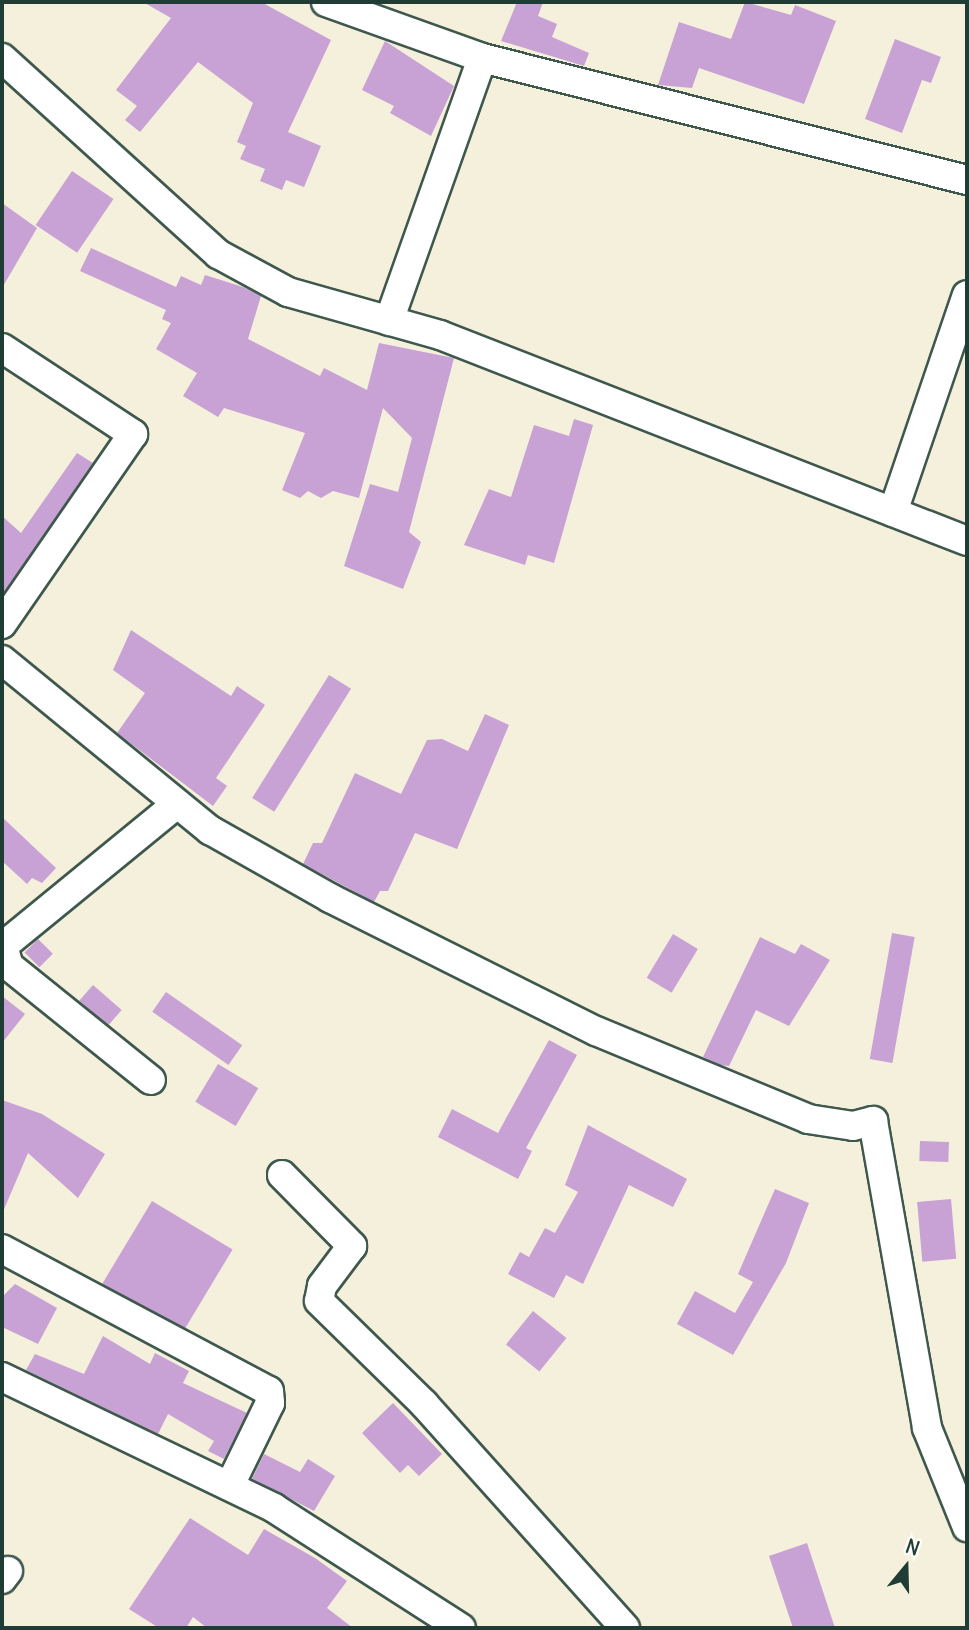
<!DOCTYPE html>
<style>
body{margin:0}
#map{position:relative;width:969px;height:1630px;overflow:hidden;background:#f4f0dc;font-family:Delius,sans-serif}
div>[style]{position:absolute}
.building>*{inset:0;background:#c8a1d5;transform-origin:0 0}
.roads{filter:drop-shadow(2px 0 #3f584d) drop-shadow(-2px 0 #3f584d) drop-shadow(0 2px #3f584d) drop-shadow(0 -2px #3f584d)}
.street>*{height:28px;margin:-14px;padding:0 14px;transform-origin:14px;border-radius:14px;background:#fff}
span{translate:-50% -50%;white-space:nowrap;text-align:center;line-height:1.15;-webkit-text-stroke:6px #fdfcf7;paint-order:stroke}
.frame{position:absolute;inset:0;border:4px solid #1f3d34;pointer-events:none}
.north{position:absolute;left:871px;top:1532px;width:70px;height:70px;-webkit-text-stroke:5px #fdfcf7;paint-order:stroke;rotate:19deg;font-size:19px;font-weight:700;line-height:28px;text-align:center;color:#1f3d34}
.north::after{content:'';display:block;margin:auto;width:24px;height:32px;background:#1f3d34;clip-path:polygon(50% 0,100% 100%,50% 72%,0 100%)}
</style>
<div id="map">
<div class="building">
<div style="clip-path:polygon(143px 2px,261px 2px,331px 40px,288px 132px,321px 146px,304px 187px,286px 180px,282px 190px,260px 181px,265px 169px,240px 159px,246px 146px,237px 142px,253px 103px,198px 62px,140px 132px,125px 120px,137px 106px,116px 90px,171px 18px)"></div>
<div style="clip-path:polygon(517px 2px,543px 2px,538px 16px,557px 24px,552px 37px,589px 53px,584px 66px,501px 41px)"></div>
<div style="clip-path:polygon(745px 2px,791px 15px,795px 5px,836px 21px,804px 104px,699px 68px,692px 88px,658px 85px,679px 22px,731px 39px)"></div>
<div style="clip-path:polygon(895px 39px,941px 57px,931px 83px,922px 80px,902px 133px,865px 119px)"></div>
<div style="clip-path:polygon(385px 41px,454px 86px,431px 136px,390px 113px,394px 106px,362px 90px)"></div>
<div style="left:72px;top:171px;width:50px;height:65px;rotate:34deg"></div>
<div style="clip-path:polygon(2px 203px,37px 228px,2px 288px)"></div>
<div style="clip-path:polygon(91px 248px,176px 287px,181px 276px,201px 285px,205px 275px,243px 287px,261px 296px,248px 339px,320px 376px,324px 368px,367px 390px,379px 343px,454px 358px,409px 532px,421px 542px,403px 589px,344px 566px,370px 484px,398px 492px,412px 438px,383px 408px,359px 498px,333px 491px,321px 498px,308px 491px,300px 498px,282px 490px,305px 433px,224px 408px,218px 417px,183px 396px,197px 373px,156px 349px,171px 323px,162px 319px,166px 310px,80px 271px)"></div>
<div style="clip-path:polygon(574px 419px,593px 425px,554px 563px,528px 555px,525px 565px,464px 545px,489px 489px,511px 497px,534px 425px,569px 436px)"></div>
<div style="clip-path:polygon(77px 453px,93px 463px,2px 595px,2px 516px,21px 533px)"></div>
<div style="clip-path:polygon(131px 630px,231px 696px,237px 686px,265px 705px,216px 778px,227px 786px,213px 806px,117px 733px,145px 693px,113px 670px)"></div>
<div style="left:329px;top:675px;width:26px;height:145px;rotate:32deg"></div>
<div style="clip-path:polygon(485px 714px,509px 725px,457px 849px,415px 833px,388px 891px,380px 891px,374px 902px,303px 864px,313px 843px,322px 843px,355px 773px,401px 794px,427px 740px,442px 739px,468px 751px)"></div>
<div style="clip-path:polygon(2px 817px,56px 868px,42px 883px,32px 878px,27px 884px,2px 861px)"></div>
<div style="left:892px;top:933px;width:23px;height:128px;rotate:10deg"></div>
<div style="left:673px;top:934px;width:29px;height:51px;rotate:31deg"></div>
<div style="clip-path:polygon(760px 937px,795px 954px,801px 944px,830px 960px,789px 1026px,756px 1010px,729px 1066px,720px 1065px,703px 1057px)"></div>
<div style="left:38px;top:939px;width:21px;height:19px;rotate:45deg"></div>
<div style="left:93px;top:985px;width:38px;height:21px;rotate:41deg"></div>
<div style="left:166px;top:992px;width:93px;height:24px;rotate:35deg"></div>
<div style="clip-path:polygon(2px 996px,25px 1014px,2px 1043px)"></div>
<div style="clip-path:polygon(549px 1040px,577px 1055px,526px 1148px,532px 1151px,518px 1179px,438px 1137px,452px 1109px,498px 1133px)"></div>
<div style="left:218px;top:1064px;width:47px;height:44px;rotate:31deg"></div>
<div style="clip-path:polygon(2px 1100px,42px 1114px,105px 1154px,78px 1198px,28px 1153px,2px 1214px)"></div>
<div style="clip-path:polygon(588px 1125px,687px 1179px,673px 1207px,629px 1185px,583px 1284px,566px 1275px,554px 1298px,508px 1274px,520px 1252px,529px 1257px,545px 1228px,555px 1233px,578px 1192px,565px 1185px)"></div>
<div style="left:920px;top:1141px;width:29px;height:20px;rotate:2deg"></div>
<div style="clip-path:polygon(775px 1189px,809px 1203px,786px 1263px,733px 1355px,677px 1324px,695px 1291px,735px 1313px,753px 1282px,738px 1274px)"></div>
<div style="left:951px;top:1199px;width:60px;height:34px;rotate:85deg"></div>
<div style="left:152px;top:1201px;width:94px;height:97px;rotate:31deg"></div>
<div style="clip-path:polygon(15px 1284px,57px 1308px,38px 1344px,2px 1327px,2px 1297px)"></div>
<div style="left:533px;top:1311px;width:43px;height:43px;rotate:39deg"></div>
<div style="clip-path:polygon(103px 1336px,150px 1364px,155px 1353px,189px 1371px,183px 1383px,247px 1413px,224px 1459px,208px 1451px,214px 1441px,168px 1414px,158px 1434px,26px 1370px,35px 1354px,84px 1374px)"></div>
<div style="clip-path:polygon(393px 1403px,442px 1454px,419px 1476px,408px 1465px,400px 1473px,362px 1433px)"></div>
<div style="clip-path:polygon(264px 1454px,300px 1472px,308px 1459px,335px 1476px,314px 1511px,252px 1479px)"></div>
<div style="clip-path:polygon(190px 1518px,248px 1555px,264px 1529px,315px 1558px,347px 1581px,327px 1608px,353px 1628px,207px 1628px,193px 1617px,186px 1628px,159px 1628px,129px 1609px)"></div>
<div style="clip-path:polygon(807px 1543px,835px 1628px,793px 1628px,769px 1556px)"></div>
</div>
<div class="roads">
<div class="street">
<div style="left:326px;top:2px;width:166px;rotate:19.7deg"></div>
<div style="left:482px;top:58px;width:500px;rotate:14.12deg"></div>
<div style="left:2px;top:58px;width:292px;rotate:42.2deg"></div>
<div style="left:218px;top:254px;width:80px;rotate:28.5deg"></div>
<div style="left:288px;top:292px;width:158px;rotate:15.8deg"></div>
<div style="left:440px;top:335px;width:566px;rotate:21.35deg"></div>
<div style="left:389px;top:321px;width:279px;rotate:-70.5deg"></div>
<div style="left:2px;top:348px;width:157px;rotate:33.3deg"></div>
<div style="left:133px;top:434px;width:231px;rotate:124.6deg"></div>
<div style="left:893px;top:512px;width:229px;rotate:-71.2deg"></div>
<div style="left:2px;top:660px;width:269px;rotate:39.3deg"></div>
<div style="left:210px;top:830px;width:138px;rotate:29.5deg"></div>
<div style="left:330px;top:898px;width:297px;rotate:26.6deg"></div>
<div style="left:596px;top:1031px;width:230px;rotate:22.5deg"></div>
<div style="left:808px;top:1119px;width:46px;rotate:8.8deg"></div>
<div style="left:853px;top:1126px;width:21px;rotate:-14deg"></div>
<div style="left:873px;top:1121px;width:312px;rotate:80deg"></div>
<div style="left:927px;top:1428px;width:107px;rotate:68deg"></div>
<div style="left:2px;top:942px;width:25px;rotate:74deg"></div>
<div style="left:9px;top:966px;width:182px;rotate:38.8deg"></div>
<div style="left:2px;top:947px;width:226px;rotate:-39.3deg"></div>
<div style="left:282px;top:1175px;width:100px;rotate:45.4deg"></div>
<div style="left:352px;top:1246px;width:50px;rotate:126.9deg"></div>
<div style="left:322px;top:1286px;width:15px;rotate:101deg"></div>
<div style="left:319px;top:1301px;width:147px;rotate:44.4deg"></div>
<div style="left:424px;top:1404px;width:301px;rotate:48.1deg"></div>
<div style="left:2px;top:1249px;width:302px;rotate:28deg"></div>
<div style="left:269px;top:1391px;width:12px;rotate:85deg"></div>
<div style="left:270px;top:1403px;width:91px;rotate:116deg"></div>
<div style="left:2px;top:1377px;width:302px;rotate:25.7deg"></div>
<div style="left:274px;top:1508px;width:222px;rotate:32.7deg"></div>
<div style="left:2px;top:1579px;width:10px;rotate:-53deg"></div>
</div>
</div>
<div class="frame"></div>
<div class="north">N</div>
</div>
